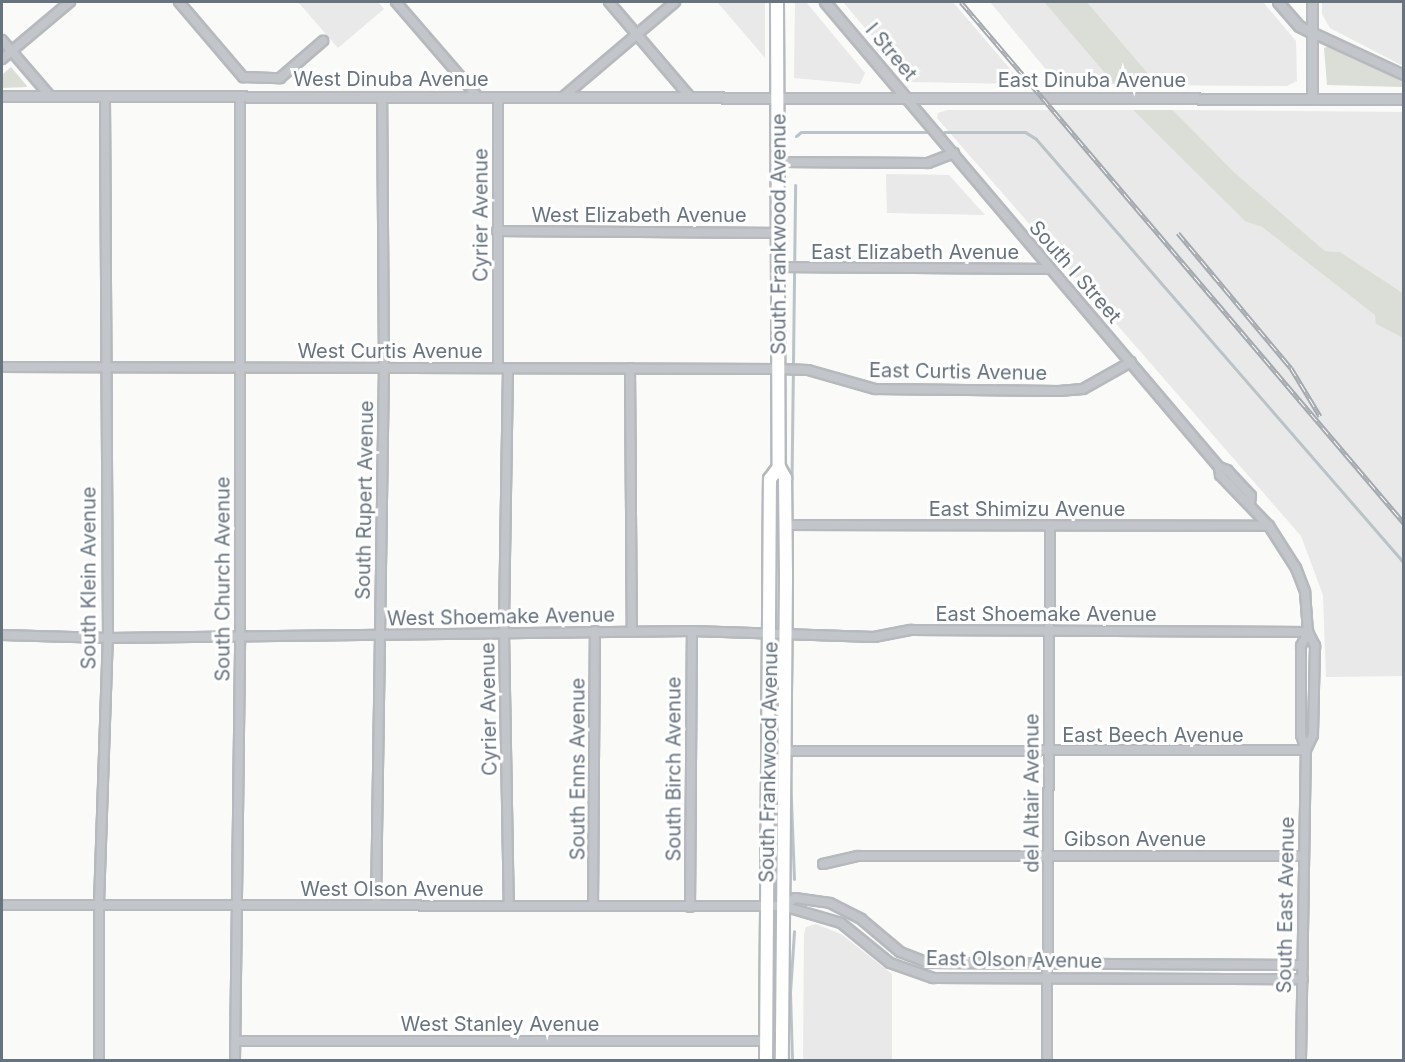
<!DOCTYPE html>
<style>
body{margin:0}
#map{position:relative;width:1405px;height:1062px;overflow:hidden;background:#fafaf8;font-family:Inter,sans-serif}
div>[style]{position:absolute}
.built>*{inset:0;background:#e8e9e8}
.green>*{inset:0;background:#daded7}
.stream>*{height:3px;margin:-1.5px;padding:0 1.5px;transform-origin:1.5px;border-radius:1.5px;background:#bac3c8}
.roads{filter:drop-shadow(2px 0 #b6b9bd) drop-shadow(-2px 0 #b6b9bd) drop-shadow(0 2px #b6b9bd) drop-shadow(0 -2px #b6b9bd)}
.minor>*{height:8px;margin:-4px;padding:0 4px;transform-origin:4px;border-radius:4px;background:#c2c5c9}
.tertiary>*{height:9px;margin:-4.5px;padding:0 4.5px;transform-origin:4.5px;border-radius:4.5px;background:#c2c5c9}
.primary>*{height:12px;margin:-6px;padding:0 6px;transform-origin:6px;border-radius:6px;background:#fff}
.rail>*{height:5px;margin-top:-2.5px;transform-origin:0;background:repeating-linear-gradient(90deg,#fff 0 9px,#a4a9af 0 18px);box-sizing:border-box;border-block:2px solid #a4a9af}
span{translate:-50% -50%;white-space:nowrap;text-align:center;line-height:1.15;-webkit-text-stroke:6px #fff;paint-order:stroke}
.street-label{font-size:20px;color:#677480}
.frame{position:absolute;inset:0;border:3px solid #677480;pointer-events:none}
</style>
<div id="map">
<div class="built">
<div style="clip-path:polygon(298px 2px,378px 2px,384px 9px,338px 48px)"></div>
<div style="clip-path:polygon(717px 2px,765px 2px,765px 58px,749px 39px)"></div>
<div style="clip-path:polygon(795px 2px,806px 2px,865px 73px,860px 84px,794px 78px)"></div>
<div style="clip-path:polygon(843px 2px,953px 2px,1023px 84px,911px 82px)"></div>
<div style="clip-path:polygon(990px 2px,1044px 2px,1114px 84px,1058px 84px)"></div>
<div style="clip-path:polygon(1087px 2px,1263px 2px,1296px 41px,1297px 81px,1287px 86px,1158px 85px)"></div>
<div style="clip-path:polygon(1322px 2px,1403px 2px,1403px 66px,1330px 28px,1322px 14px)"></div>
<div style="clip-path:polygon(947px 110px,1133px 110px,1245px 220px,1262px 227px,1376px 315px,1376px 324px,1403px 338px,1403px 676px,1326px 677px,1323px 595px,1301px 536px,937px 118px,938px 113px)"></div>
<div style="clip-path:polygon(1173px 110px,1403px 112px,1403px 293px,1340px 252px,1325px 251px,1234px 172px)"></div>
<div style="clip-path:polygon(886px 174px,949px 175px,985px 215px,887px 213px)"></div>
<div style="clip-path:polygon(816px 924px,841px 934px,892px 974px,892px 1060px,803px 1060px,804px 934px,806px 927px)"></div>
</div>
<div class="green">
<div style="clip-path:polygon(1044px 2px,1087px 2px,1158px 85px,1114px 84px)"></div>
<div style="clip-path:polygon(1329px 46px,1403px 82px,1403px 87px,1327px 85px,1324px 48px)"></div>
<div style="clip-path:polygon(11px 67px,27px 86px,27px 87px,2px 88px,2px 75px)"></div>
<div style="clip-path:polygon(1133px 110px,1173px 110px,1234px 172px,1325px 251px,1340px 252px,1403px 293px,1403px 338px,1376px 324px,1375px 315px,1262px 227px,1245px 221px)"></div>
</div>
<div class="stream">
<div style="left:944px;top:132px;width:81px"></div>
<div style="left:1025px;top:132px;width:13px;rotate:32deg"></div>
<div style="left:1036px;top:139px;width:561px;rotate:49.04deg"></div>
<div style="left:796px;top:136px;width:6px;rotate:-39deg"></div>
<div style="left:801px;top:132px;width:126px"></div>
<div style="left:791px;top:525px;width:340px;rotate:-89.3deg"></div>
<div style="left:790px;top:775px;width:104px;rotate:87.8deg"></div>
<div style="left:792px;top:1060px;width:68px;rotate:-91.7deg"></div>
<div style="left:790px;top:992px;width:61px;rotate:-86.2deg"></div>
</div>
<div class="roads">
<div class="minor">
<div style="left:179px;top:2px;width:99px;rotate:49.5deg"></div>
<div style="left:243px;top:77px;width:37px;rotate:2deg"></div>
<div style="left:280px;top:78px;width:57px;rotate:-40.7deg"></div>
<div style="left:396px;top:2px;width:125px;rotate:49.2deg"></div>
<div style="left:609px;top:2px;width:125px;rotate:49.5deg"></div>
<div style="left:1311px;top:32px;width:102px;rotate:24.8deg"></div>
<div style="left:2px;top:40px;width:74px;rotate:49.4deg"></div>
<div style="left:2px;top:59px;width:89px;rotate:-40deg"></div>
<div style="left:498px;top:97px;width:271px;rotate:90deg"></div>
<div style="left:563px;top:97px;width:147px;rotate:-40.3deg"></div>
<div style="left:906px;top:98px;width:484px;rotate:49.7deg"></div>
<div style="left:1219px;top:467px;width:9px;rotate:21deg"></div>
<div style="left:1227px;top:470px;width:35px;rotate:47deg"></div>
<div style="left:1251px;top:496px;width:7px;rotate:98deg"></div>
<div style="left:779px;top:162px;width:149px;rotate:0.4deg"></div>
<div style="left:928px;top:163px;width:28px;rotate:-21deg"></div>
<div style="left:497px;top:231px;width:283px;rotate:0.4deg"></div>
<div style="left:780px;top:267px;width:269px;rotate:0.4deg"></div>
<div style="left:2px;top:367px;width:777px;rotate:0.15deg"></div>
<div style="left:779px;top:369px;width:29px;rotate:2deg"></div>
<div style="left:808px;top:370px;width:70px;rotate:15.8deg"></div>
<div style="left:875px;top:389px;width:184px;rotate:0.6deg"></div>
<div style="left:1059px;top:391px;width:24px;rotate:-5deg"></div>
<div style="left:1083px;top:389px;width:55px;rotate:-29.4deg"></div>
<div style="left:508px;top:368px;width:264px;rotate:90.9deg"></div>
<div style="left:504px;top:632px;width:274px;rotate:89deg"></div>
<div style="left:630px;top:368px;width:264px;rotate:89.6deg"></div>
<div style="left:1219px;top:467px;width:8px;rotate:83deg"></div>
<div style="left:1220px;top:475px;width:71px;rotate:46.1deg"></div>
<div style="left:1269px;top:526px;width:50px;rotate:57.3deg"></div>
<div style="left:1296px;top:568px;width:26px;rotate:69deg"></div>
<div style="left:1305px;top:592px;width:40px;rotate:85.7deg"></div>
<div style="left:1308px;top:632px;width:16px;rotate:63deg"></div>
<div style="left:1315px;top:646px;width:89px;rotate:91.3deg"></div>
<div style="left:1313px;top:735px;width:17px;rotate:115deg"></div>
<div style="left:785px;top:525px;width:484px;rotate:0.1deg"></div>
<div style="left:2px;top:635px;width:106px;rotate:1.6deg"></div>
<div style="left:108px;top:638px;width:584px;rotate:-0.69deg"></div>
<div style="left:692px;top:631px;width:182px;rotate:1.9deg"></div>
<div style="left:874px;top:637px;width:38px;rotate:-11deg"></div>
<div style="left:911px;top:630px;width:397px;rotate:0.3deg"></div>
<div style="left:784px;top:751px;width:522px;rotate:-0.11deg"></div>
<div style="left:823px;top:864px;width:36px;rotate:-13deg"></div>
<div style="left:858px;top:856px;width:446px"></div>
<div style="left:2px;top:905px;width:781px;rotate:0.07deg"></div>
<div style="left:783px;top:906px;width:60px;rotate:16.3deg"></div>
<div style="left:841px;top:923px;width:63px;rotate:39.2deg"></div>
<div style="left:890px;top:963px;width:46px;rotate:19.2deg"></div>
<div style="left:933px;top:978px;width:370px;rotate:0.2deg"></div>
<div style="left:376px;top:905px;width:537px;rotate:-89.15deg"></div>
<div style="left:384px;top:368px;width:271px;rotate:-90.4deg"></div>
<div style="left:593px;top:906px;width:275px;rotate:-89.6deg"></div>
<div style="left:783px;top:906px;width:14px;rotate:-34deg"></div>
<div style="left:795px;top:898px;width:35px;rotate:8deg"></div>
<div style="left:830px;top:903px;width:35px;rotate:27deg"></div>
<div style="left:861px;top:919px;width:51px;rotate:40.2deg"></div>
<div style="left:900px;top:952px;width:31px;rotate:21deg"></div>
<div style="left:929px;top:963px;width:374px;rotate:0.3deg"></div>
<div style="left:690px;top:907px;width:276px;rotate:-89.6deg"></div>
<div style="left:235px;top:1041px;width:531px"></div>
<div style="left:99px;top:1060px;width:156px;rotate:-90deg"></div>
<div style="left:99px;top:904px;width:266px;rotate:-88.1deg"></div>
<div style="left:108px;top:638px;width:542px;rotate:-90.32deg"></div>
<div style="left:235px;top:1060px;width:424px;rotate:-89.3deg"></div>
<div style="left:240px;top:636px;width:539px;rotate:-90deg"></div>
<div style="left:1047px;top:1060px;width:535px;rotate:-89.68deg"></div>
<div style="left:1301px;top:1060px;width:310px;rotate:-89.1deg"></div>
<div style="left:1306px;top:750px;width:16px;rotate:-108deg"></div>
<div style="left:1301px;top:735px;width:89px;rotate:-90deg"></div>
<div style="left:1301px;top:646px;width:16px;rotate:-63deg"></div>
</div>
<div class="tertiary">
<div style="left:825px;top:2px;width:126px;rotate:49.8deg"></div>
<div style="left:1278px;top:2px;width:32px;rotate:49deg"></div>
<div style="left:1299px;top:26px;width:13px;rotate:27deg"></div>
<div style="left:1312px;top:2px;width:96px;rotate:90deg"></div>
<div style="left:2px;top:96px;width:1402px;rotate:0.12deg"></div>
</div>
<div class="primary">
<div style="left:777px;top:2px;width:465px;rotate:89.8deg"></div>
<div style="left:779px;top:467px;width:13px;rotate:61deg"></div>
<div style="left:785px;top:478px;width:100px;rotate:89.4deg"></div>
<div style="left:786px;top:578px;width:482px;rotate:90.5deg"></div>
<div style="left:766px;top:1060px;width:581px;rotate:-89.61deg"></div>
<div style="left:770px;top:479px;width:15px;rotate:-53deg"></div>
</div>
</div>
<div class="rail">
<div style="left:961px;top:2px;width:684px;rotate:49.63deg"></div>
<div style="left:1178px;top:233px;width:176px;rotate:50.1deg"></div>
<div style="left:1291px;top:368px;width:56px;rotate:58.9deg"></div>
</div>
<div class="street-label">
<span style="left:891px;top:52px;rotate:50deg">I Street</span>
<span style="left:391px;top:79px">West Dinuba Avenue</span>
<span style="left:1092px;top:80px">East Dinuba Avenue</span>
<span style="left:481px;top:215px;rotate:-90deg">Cyrier Avenue</span>
<span style="left:639px;top:215px">West Elizabeth Avenue</span>
<span style="left:779px;top:234px;rotate:-90deg">South Frankwood Avenue</span>
<span style="left:915px;top:252px">East Elizabeth Avenue</span>
<span style="left:1075px;top:272px;rotate:49deg">South I Street</span>
<span style="left:390px;top:351px">West Curtis Avenue</span>
<span style="left:958px;top:372px;rotate:1deg">East Curtis Avenue</span>
<span style="left:365px;top:500px;rotate:-89deg">South Rupert Avenue</span>
<span style="left:1027px;top:509px">East Shimizu Avenue</span>
<span style="left:89px;top:578px;rotate:-90deg">South Klein Avenue</span>
<span style="left:223px;top:579px;rotate:-90deg">South Church Avenue</span>
<span style="left:1046px;top:614px">East Shoemake Avenue</span>
<span style="left:501px;top:617px;rotate:-1deg">West Shoemake Avenue</span>
<span style="left:489px;top:709px;rotate:-91deg">Cyrier Avenue</span>
<span style="left:1153px;top:735px">East Beech Avenue</span>
<span style="left:769px;top:762px;rotate:-89deg">South Frankwood Avenue</span>
<span style="left:578px;top:769px;rotate:-90deg">South Enns Avenue</span>
<span style="left:674px;top:769px;rotate:-90deg">South Birch Avenue</span>
<span style="left:1032px;top:793px;rotate:-90deg">del Altair Avenue</span>
<span style="left:1135px;top:839px">Gibson Avenue</span>
<span style="left:392px;top:889px">West Olson Avenue</span>
<span style="left:1286px;top:905px;rotate:-89deg">South East Avenue</span>
<span style="left:1014px;top:960px;rotate:1deg">East Olson Avenue</span>
<span style="left:500px;top:1024px">West Stanley Avenue</span>
</div>
<div class="frame"></div>
</div>
